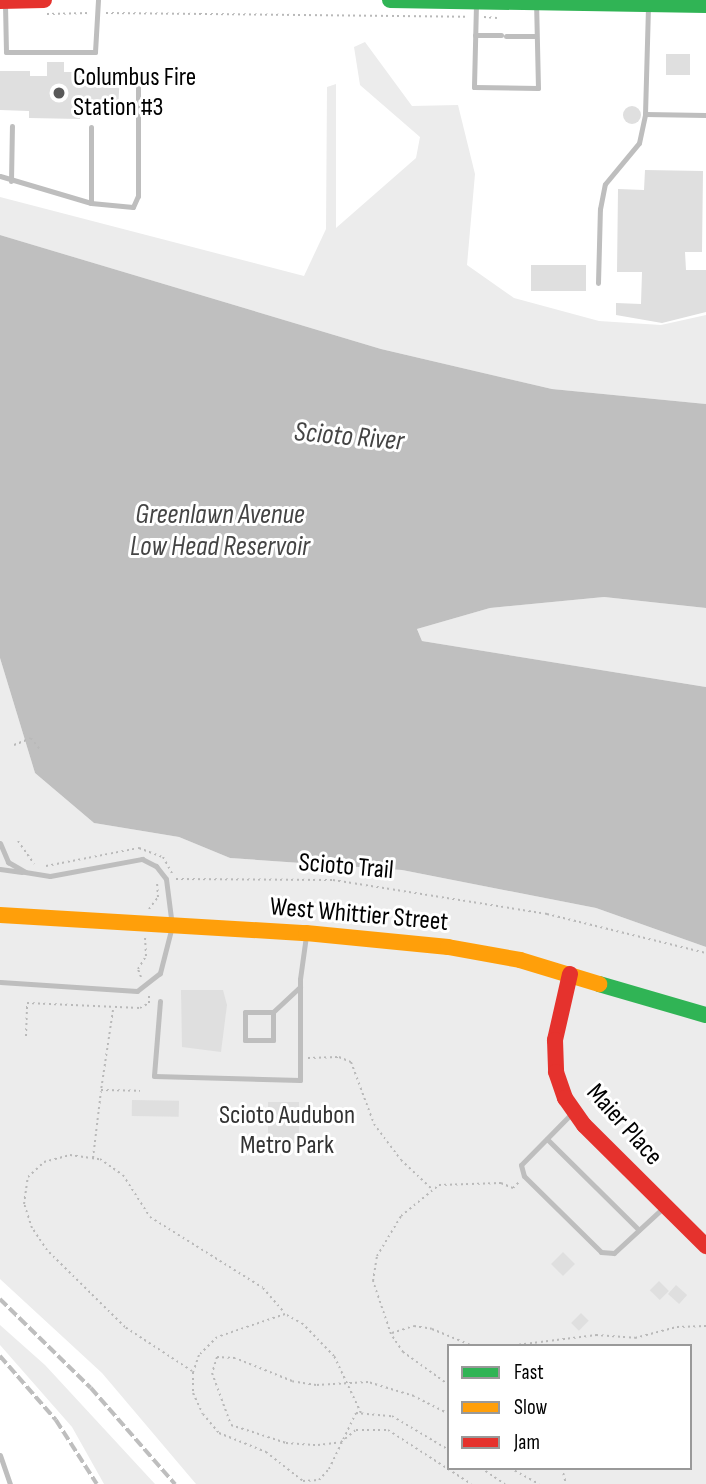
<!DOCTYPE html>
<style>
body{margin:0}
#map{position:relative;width:706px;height:1484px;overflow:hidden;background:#fff;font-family:"Sofia Sans Condensed",sans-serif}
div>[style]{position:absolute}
.green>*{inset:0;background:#ececec}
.water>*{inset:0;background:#bfbfbf}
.building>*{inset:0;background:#dfdfdf;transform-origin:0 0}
.round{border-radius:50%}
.path>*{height:2px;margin-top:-1px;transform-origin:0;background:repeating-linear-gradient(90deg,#b9b9b9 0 2px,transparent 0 5.5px)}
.lane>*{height:5px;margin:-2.5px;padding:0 2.5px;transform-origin:2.5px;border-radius:2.5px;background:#bebebe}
.fast>*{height:16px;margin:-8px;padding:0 8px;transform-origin:8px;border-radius:8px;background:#30b455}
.slow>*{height:16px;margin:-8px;padding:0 8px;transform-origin:8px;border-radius:8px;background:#ff9f0a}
.jam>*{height:16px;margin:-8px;padding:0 8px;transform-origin:8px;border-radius:8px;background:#e5322d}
.rail>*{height:3.5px;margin-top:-1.75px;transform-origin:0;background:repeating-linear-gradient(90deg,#bebebe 0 10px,transparent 0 13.5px)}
.dots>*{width:19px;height:19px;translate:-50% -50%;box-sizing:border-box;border:4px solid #fff;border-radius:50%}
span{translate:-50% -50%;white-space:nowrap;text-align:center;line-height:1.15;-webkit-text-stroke:6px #fff;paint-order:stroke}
.poi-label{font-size:26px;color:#000}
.left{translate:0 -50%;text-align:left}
.street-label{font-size:26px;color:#000}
.park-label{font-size:26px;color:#333}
.water-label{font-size:28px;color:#444;font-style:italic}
.legend{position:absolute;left:447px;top:1344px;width:245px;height:126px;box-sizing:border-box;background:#fff;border:2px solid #999;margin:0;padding:9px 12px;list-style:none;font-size:21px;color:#000}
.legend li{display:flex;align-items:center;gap:14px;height:35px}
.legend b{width:35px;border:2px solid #999}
</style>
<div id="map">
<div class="green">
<div style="clip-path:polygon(365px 42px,412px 106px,458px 105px,475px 174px,467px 265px,514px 298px,599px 321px,661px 325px,706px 315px,706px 404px,552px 389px,381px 349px,0 235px,0 197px,304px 276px,326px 229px,327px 87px,336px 84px,336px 228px,416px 158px,420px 137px,360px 85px,354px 47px)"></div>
<div style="clip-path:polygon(604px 597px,706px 608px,706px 687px,422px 641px,417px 629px,490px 608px)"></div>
<div style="clip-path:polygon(evenodd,0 658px,35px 773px,94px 823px,179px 837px,230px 858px,402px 870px,596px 908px,706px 947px,706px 1484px,196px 1484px,102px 1373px,0 1279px,0 658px,449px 1346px,690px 1346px,690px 1468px,449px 1468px,449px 1346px)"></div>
<div style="clip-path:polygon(0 1325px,45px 1365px,155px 1484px,104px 1484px,72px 1427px,0 1345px)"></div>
</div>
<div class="water">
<div style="clip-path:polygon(0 235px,381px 349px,552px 389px,706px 404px,706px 608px,604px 597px,490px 608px,417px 629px,422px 641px,706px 687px,706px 947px,596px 908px,402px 870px,230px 858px,179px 837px,94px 823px,35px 773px,0 658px)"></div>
</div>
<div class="building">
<div style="left:666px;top:54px;width:24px;height:21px"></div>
<div style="clip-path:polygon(47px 62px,64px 62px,64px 72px,120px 72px,118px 112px,81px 112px,80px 119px,29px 118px,29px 111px,0 110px,0 71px,30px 71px,30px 76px,47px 76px)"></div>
<div class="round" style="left:623px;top:106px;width:18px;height:18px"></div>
<div style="clip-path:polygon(645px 170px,703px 171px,702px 252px,685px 252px,686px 270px,706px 270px,706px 312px,662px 323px,616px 315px,616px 303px,641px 304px,642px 272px,617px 272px,618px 189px,644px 190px)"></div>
<div style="left:531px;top:265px;width:55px;height:26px"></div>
<div style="clip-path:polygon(181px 990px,223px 990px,227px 1005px,221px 1052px,182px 1047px)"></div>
<div style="left:132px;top:1100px;width:47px;height:16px;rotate:1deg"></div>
<div style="left:268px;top:1102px;width:31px;height:41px"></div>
<div style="left:563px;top:1252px;width:17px;height:17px;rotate:45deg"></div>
<div style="left:659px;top:1281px;width:14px;height:13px;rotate:45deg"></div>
<div style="left:676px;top:1285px;width:15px;height:12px;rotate:42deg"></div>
<div style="left:581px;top:1313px;width:11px;height:14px;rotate:45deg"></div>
</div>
<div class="path">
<div style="left:106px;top:13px;width:362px;rotate:0.6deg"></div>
<div style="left:47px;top:14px;width:43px;rotate:-1.3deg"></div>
<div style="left:484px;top:17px;width:13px;rotate:4deg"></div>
<div style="left:14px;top:745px;width:18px;rotate:-22deg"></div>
<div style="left:31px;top:738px;width:16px;rotate:52deg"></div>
<div style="left:18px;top:841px;width:28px;rotate:55deg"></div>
<div style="left:46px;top:866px;width:95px;rotate:-11deg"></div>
<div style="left:139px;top:848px;width:26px;rotate:21deg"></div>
<div style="left:163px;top:857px;width:21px;rotate:61deg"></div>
<div style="left:176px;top:879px;width:157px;rotate:0.4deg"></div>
<div style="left:333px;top:880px;width:217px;rotate:9deg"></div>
<div style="left:547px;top:914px;width:164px;rotate:13.8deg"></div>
<div style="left:149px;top:909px;width:15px;rotate:-53deg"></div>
<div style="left:158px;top:897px;width:13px;rotate:-94deg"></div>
<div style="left:141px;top:977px;width:9px;rotate:-111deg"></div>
<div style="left:138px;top:969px;width:15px;rotate:-58deg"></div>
<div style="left:146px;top:956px;width:19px;rotate:-93deg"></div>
<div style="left:113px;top:1010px;width:81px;rotate:98.5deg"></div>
<div style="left:101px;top:1090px;width:39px;rotate:1deg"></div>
<div style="left:26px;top:1036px;width:33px;rotate:-88deg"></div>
<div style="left:27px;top:1003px;width:113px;rotate:2.5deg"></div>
<div style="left:140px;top:1008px;width:10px;rotate:-29deg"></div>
<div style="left:149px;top:1003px;width:8px;rotate:-90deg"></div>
<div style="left:308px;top:1058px;width:31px;rotate:-2deg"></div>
<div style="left:339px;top:1057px;width:13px;rotate:23deg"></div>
<div style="left:351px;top:1062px;width:66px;rotate:69.6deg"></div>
<div style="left:374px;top:1124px;width:45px;rotate:53.1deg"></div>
<div style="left:401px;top:1160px;width:42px;rotate:43.1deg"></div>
<div style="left:93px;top:1158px;width:67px;rotate:-83.2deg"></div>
<div style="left:392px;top:1333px;width:23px;rotate:-18deg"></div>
<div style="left:414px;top:1326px;width:18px;rotate:9deg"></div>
<div style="left:432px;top:1329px;width:44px;rotate:22.5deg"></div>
<div style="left:508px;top:1346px;width:89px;rotate:-7.1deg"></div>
<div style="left:596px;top:1335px;width:39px;rotate:4deg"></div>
<div style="left:635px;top:1338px;width:43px;rotate:-14.7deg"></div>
<div style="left:677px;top:1327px;width:29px;rotate:-2deg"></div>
<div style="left:192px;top:1371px;width:80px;rotate:-146.7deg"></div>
<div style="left:125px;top:1327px;width:110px;rotate:-135.4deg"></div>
<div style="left:47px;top:1250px;width:27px;rotate:-124deg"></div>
<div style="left:32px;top:1228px;width:25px;rotate:-108deg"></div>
<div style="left:24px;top:1204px;width:27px;rotate:-82deg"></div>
<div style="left:28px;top:1177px;width:22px;rotate:-43deg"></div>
<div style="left:44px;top:1162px;width:27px;rotate:-15deg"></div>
<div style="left:70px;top:1155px;width:30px;rotate:8deg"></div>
<div style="left:100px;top:1159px;width:28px;rotate:35deg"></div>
<div style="left:123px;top:1175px;width:50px;rotate:57.3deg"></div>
<div style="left:150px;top:1217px;width:133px;rotate:32.1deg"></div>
<div style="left:263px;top:1288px;width:32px;rotate:49deg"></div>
<div style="left:449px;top:1385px;width:57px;rotate:-144.3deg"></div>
<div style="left:403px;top:1352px;width:22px;rotate:-124deg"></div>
<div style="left:391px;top:1334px;width:56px;rotate:-108.8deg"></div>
<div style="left:373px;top:1281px;width:25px;rotate:-81deg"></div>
<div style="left:377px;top:1256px;width:47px;rotate:-59deg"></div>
<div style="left:401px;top:1216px;width:49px;rotate:-39.2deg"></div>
<div style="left:439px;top:1185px;width:62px;rotate:-1.8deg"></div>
<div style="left:501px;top:1183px;width:13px;rotate:23deg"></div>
<div style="left:513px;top:1188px;width:8px;rotate:-45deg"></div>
<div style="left:361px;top:1413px;width:63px;rotate:-115.3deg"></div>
<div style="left:334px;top:1356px;width:45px;rotate:-134.1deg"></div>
<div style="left:303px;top:1324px;width:21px;rotate:-151deg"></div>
<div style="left:285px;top:1314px;width:72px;rotate:161.3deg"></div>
<div style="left:217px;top:1337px;width:25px;rotate:135deg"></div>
<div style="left:199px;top:1355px;width:18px;rotate:109deg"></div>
<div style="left:193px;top:1372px;width:21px;rotate:90deg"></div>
<div style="left:193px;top:1393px;width:23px;rotate:65deg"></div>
<div style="left:203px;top:1414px;width:25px;rotate:50deg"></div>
<div style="left:219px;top:1433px;width:51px;rotate:22deg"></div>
<div style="left:266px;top:1452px;width:47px;rotate:38.1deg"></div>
<div style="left:303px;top:1481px;width:16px;rotate:-4deg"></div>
<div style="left:319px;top:1480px;width:15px;rotate:-48deg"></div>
<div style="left:329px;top:1469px;width:62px;rotate:-64.3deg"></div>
<div style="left:356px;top:1413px;width:36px;rotate:5deg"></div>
<div style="left:392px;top:1416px;width:66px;rotate:30.8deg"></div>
<div style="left:449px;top:1414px;width:39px;rotate:-153deg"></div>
<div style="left:414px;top:1396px;width:48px;rotate:-163.1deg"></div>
<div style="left:368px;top:1382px;width:52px;rotate:176.7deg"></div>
<div style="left:316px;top:1385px;width:24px;rotate:-171deg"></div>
<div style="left:292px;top:1381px;width:61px;rotate:-158deg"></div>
<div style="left:235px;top:1358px;width:18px;rotate:-177deg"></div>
<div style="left:217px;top:1357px;width:17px;rotate:107deg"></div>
<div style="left:212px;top:1373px;width:55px;rotate:69.9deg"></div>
<div style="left:231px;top:1425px;width:58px;rotate:18.1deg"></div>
<div style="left:286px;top:1443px;width:32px;rotate:4deg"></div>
<div style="left:318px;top:1445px;width:23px;rotate:-7deg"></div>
<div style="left:341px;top:1442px;width:19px;rotate:-39deg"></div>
<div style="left:356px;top:1430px;width:32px"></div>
<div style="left:388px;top:1430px;width:99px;rotate:33deg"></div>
<div style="left:481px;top:1468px;width:29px;rotate:34deg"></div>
<div style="left:510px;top:1468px;width:33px;rotate:29deg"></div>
<div style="left:562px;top:1468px;width:16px;rotate:76deg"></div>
</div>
<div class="lane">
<div style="left:5px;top:4px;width:48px;rotate:88.8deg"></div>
<div style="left:6px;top:52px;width:89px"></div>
<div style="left:95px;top:52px;width:52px;rotate:-86.7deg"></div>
<div style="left:476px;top:4px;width:83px;rotate:91.4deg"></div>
<div style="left:474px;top:87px;width:64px;rotate:0.9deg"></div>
<div style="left:538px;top:88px;width:85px;rotate:-91.3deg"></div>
<div style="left:648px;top:7px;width:107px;rotate:91.6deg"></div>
<div style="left:645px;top:114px;width:61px;rotate:0.9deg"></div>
<div style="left:475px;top:35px;width:26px"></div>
<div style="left:506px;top:36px;width:29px"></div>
<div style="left:91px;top:127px;width:76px;rotate:90deg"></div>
<div style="left:0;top:176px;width:95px;rotate:16.5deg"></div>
<div style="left:91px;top:203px;width:42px;rotate:5.4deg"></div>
<div style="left:133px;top:207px;width:12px;rotate:-66deg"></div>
<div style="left:138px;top:196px;width:115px;rotate:-90deg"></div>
<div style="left:11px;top:181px;width:55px;rotate:-89deg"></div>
<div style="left:598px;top:283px;width:74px;rotate:-88.5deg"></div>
<div style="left:600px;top:209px;width:25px;rotate:-79deg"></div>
<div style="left:605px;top:184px;width:53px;rotate:-50.3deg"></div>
<div style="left:639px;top:143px;width:30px;rotate:-78deg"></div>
<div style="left:0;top:843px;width:21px;rotate:67deg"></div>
<div style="left:8px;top:862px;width:20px;rotate:30deg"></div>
<div style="left:25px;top:872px;width:25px;rotate:9deg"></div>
<div style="left:50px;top:876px;width:94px;rotate:-10.5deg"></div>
<div style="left:142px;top:859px;width:16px;rotate:27deg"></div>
<div style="left:156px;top:866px;width:16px;rotate:52deg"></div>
<div style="left:166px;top:879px;width:47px;rotate:82.7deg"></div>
<div style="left:172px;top:926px;width:49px;rotate:104.3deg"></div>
<div style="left:160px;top:973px;width:29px;rotate:142deg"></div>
<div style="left:137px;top:991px;width:137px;rotate:-176.2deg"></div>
<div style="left:0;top:869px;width:22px;rotate:8deg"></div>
<div style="left:160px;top:1001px;width:75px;rotate:94.6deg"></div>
<div style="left:154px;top:1076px;width:146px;rotate:1.6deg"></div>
<div style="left:300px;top:1080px;width:101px;rotate:-90deg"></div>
<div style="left:300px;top:979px;width:43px;rotate:-82.1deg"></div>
<div style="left:273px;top:1012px;width:28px;rotate:90deg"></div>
<div style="left:273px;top:1040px;width:28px;rotate:180deg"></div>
<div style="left:245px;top:1040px;width:28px;rotate:-90deg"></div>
<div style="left:245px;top:1012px;width:28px"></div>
<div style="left:273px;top:1012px;width:37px;rotate:-43deg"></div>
<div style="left:573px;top:1112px;width:74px;rotate:134.5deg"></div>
<div style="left:521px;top:1165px;width:11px;rotate:75deg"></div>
<div style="left:524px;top:1176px;width:108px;rotate:44.6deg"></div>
<div style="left:601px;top:1252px;width:13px;rotate:4deg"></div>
<div style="left:614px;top:1253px;width:67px;rotate:-42.6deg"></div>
<div style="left:547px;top:1139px;width:129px;rotate:44.7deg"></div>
<div style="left:0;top:1455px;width:31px;rotate:71deg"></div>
</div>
<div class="fast">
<div style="left:390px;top:0;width:316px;rotate:0.9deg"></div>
<div style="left:599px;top:984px;width:111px;rotate:16.2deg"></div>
</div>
<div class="slow">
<div style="left:0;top:915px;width:307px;rotate:3.4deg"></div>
<div style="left:306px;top:933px;width:143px;rotate:5.6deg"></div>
<div style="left:448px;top:947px;width:73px;rotate:10.2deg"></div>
<div style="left:520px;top:960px;width:83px;rotate:16.9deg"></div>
</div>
<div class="jam">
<div style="left:0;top:1px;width:44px;rotate:-1.3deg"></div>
<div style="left:570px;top:974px;width:68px;rotate:102.8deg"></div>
<div style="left:555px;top:1040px;width:32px;rotate:88deg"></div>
<div style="left:556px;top:1072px;width:28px;rotate:71deg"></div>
<div style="left:565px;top:1098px;width:33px;rotate:55deg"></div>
<div style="left:584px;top:1125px;width:172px;rotate:44.8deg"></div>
</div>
<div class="rail">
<div style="left:0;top:1299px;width:127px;rotate:44.4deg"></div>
<div style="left:91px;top:1388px;width:128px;rotate:48.8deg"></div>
<div style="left:0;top:1356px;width:85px;rotate:48.8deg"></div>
<div style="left:56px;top:1420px;width:76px;rotate:57.4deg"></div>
</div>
<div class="dots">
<div style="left:59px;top:93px;background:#595959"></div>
</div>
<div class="poi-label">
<span class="left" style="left:73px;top:93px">Columbus Fire<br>Station #3</span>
</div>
<div class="street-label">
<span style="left:346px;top:867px;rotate:5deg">Scioto Trail</span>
<span style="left:359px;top:915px;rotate:5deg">West Whittier Street</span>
<span style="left:624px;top:1125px;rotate:48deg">Maier Place</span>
</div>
<div class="park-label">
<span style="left:287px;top:1131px">Scioto Audubon<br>Metro Park</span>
</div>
<div class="water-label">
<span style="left:349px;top:437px;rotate:5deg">Scioto River</span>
<span style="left:220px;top:531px">Greenlawn Avenue<br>Low Head Reservoir</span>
</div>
<ul class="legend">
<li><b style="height:9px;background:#30b455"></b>Fast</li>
<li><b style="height:9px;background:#ff9f0a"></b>Slow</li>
<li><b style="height:9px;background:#e5322d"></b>Jam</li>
</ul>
</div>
